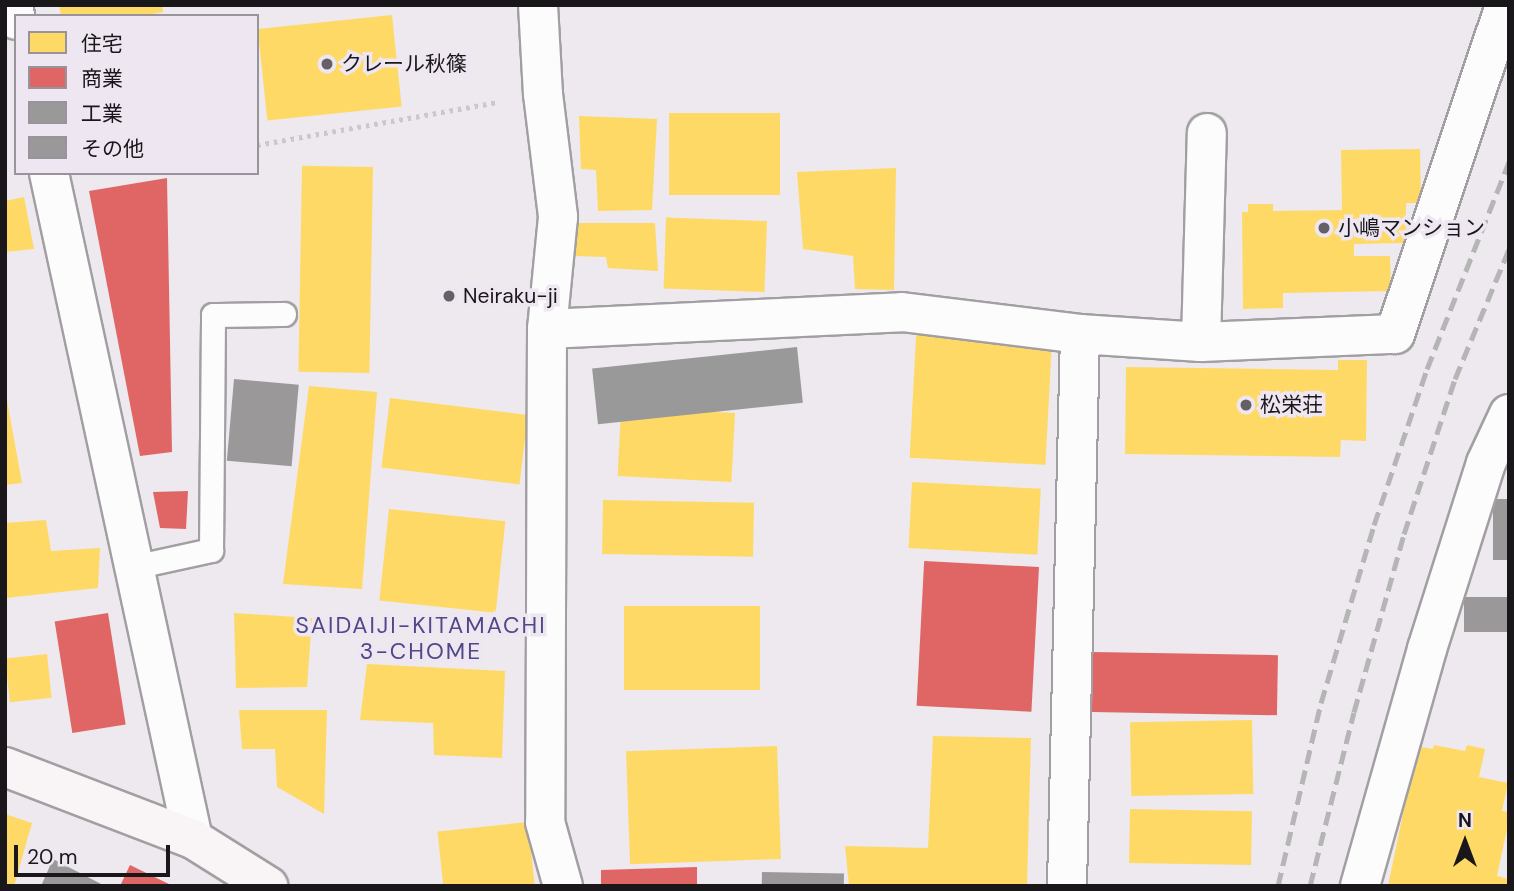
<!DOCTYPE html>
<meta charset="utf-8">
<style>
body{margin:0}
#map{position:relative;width:1514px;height:891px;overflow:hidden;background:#ede9ee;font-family:"DM Sans","Noto Sans JP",sans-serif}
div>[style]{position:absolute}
.homes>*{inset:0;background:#ffd966;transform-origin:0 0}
.shops>*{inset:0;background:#e06666;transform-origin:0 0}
.industry>*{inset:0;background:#999;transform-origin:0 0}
.building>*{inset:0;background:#9b989a;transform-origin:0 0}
.path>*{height:4.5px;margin-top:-2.25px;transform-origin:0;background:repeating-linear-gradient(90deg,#cac8cb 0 3.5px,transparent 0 8.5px)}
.roads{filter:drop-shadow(2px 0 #a29fa3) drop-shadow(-2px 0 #a29fa3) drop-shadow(0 2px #a29fa3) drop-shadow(0 -2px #a29fa3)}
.service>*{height:23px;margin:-11.5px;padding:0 11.5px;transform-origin:11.5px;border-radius:11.5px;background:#fcfcfc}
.minor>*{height:38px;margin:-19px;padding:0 19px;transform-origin:19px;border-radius:19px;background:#fcfcfc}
.secondary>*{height:38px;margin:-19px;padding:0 19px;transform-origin:19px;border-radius:19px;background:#f9f5f6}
.rail>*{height:5px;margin-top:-2.5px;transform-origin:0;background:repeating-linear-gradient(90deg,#b6b5b6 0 14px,transparent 0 21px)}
.dots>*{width:19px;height:19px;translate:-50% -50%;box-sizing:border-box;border:4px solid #eee6f1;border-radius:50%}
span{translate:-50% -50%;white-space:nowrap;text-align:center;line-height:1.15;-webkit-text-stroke:7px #eee6f1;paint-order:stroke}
.poi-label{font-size:21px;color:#1a171b}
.left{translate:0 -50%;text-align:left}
.neighbourhood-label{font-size:23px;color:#4f4987;letter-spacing:2px}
.frame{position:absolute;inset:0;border:7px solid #1a171b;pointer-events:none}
.legend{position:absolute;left:14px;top:14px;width:245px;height:161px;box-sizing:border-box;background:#eee6f1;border:2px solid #99939b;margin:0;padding:9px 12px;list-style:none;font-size:21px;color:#1a171b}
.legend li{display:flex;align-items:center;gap:14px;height:35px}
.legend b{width:35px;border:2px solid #99939b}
.north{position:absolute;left:1430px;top:807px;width:70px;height:70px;-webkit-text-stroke:5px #eee6f1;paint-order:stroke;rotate:0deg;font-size:19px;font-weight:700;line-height:28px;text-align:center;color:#1a171b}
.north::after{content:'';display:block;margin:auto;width:24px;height:32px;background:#1a171b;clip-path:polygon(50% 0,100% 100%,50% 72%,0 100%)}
.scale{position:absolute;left:14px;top:845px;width:156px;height:32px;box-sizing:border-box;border:4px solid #1a171b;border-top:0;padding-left:9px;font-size:21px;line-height:24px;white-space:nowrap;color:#1a171b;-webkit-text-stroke:5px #eee6f1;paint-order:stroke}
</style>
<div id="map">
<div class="homes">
<div style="clip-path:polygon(59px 5px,162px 5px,163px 12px,141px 16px,61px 16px)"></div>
<div style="left:392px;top:15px;width:92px;height:135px;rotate:84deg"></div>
<div style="left:669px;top:113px;width:111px;height:82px"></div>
<div style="clip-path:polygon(579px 116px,657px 119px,652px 210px,598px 211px,596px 170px,581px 169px)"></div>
<div style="clip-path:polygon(1420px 149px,1421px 203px,1406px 203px,1406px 243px,1354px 244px,1354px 256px,1390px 256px,1391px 291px,1283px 293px,1283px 308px,1243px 309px,1242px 212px,1248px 212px,1248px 204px,1273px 204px,1273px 211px,1342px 210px,1341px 150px)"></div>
<div style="left:373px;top:167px;width:206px;height:71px;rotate:91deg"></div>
<div style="clip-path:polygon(896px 168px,894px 290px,855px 289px,853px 256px,803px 249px,797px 172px)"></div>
<div style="clip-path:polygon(24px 197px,34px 249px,5px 252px,5px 201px)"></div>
<div style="left:767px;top:221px;width:71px;height:101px;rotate:92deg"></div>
<div style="clip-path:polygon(576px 223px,655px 223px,658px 271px,608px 268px,606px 257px,576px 256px)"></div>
<div style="left:1052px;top:340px;width:125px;height:136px;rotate:93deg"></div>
<div style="clip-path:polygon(1338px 360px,1367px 360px,1366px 441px,1341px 440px,1340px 457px,1125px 454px,1126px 367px,1338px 370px)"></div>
<div style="clip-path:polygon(309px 386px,377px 392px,362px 589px,283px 584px)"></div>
<div style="clip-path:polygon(5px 389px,22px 483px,5px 485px)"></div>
<div style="left:390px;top:398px;width:139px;height:70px;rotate:7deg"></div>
<div style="left:735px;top:413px;width:69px;height:114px;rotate:93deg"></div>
<div style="left:912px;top:482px;width:129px;height:66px;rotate:3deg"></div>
<div style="left:603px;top:500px;width:151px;height:54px;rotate:1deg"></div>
<div style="left:389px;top:509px;width:117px;height:92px;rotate:6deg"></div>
<div style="clip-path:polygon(46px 520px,51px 551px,100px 548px,98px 588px,5px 598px,5px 523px)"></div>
<div style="left:624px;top:606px;width:136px;height:84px"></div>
<div style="clip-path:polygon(234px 613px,312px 618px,307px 687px,236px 688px)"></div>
<div style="left:47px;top:654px;width:44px;height:42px;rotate:84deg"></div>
<div style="clip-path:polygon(367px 664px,505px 671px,502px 758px,434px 755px,433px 723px,360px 720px)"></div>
<div style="clip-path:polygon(239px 710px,327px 710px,324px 814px,277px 787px,275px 749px,242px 749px)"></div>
<div style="left:1252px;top:720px;width:74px;height:122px;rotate:89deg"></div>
<div style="clip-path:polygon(933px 736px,1031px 738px,1027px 886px,849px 886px,845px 846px,928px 848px)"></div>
<div style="clip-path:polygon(1434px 745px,1465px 751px,1467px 745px,1485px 749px,1479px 777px,1508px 783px,1502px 811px,1509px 812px,1509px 820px,1497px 876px,1509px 879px,1509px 886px,1388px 886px,1414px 761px,1418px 761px,1421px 747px,1433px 749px)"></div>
<div style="left:777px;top:746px;width:113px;height:151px;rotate:88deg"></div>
<div style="left:1130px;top:809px;width:122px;height:54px;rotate:1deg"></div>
<div style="clip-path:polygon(5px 814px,32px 823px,14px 886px,5px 886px)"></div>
<div style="left:528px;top:822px;width:64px;height:91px;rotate:84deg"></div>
</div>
<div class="shops">
<div style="clip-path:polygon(167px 178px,172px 452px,140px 456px,89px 191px)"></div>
<div style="clip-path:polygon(188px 491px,186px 529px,160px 528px,153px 492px)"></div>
<div style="left:1039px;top:567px;width:145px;height:115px;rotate:93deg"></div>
<div style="left:108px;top:613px;width:113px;height:54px;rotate:81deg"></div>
<div style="left:1093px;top:652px;width:185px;height:60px;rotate:1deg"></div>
<div style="clip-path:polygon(130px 865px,173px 886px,120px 886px)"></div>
<div style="clip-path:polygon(697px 867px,697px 886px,601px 886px,601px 870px)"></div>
</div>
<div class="industry">
<div style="left:797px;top:347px;width:56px;height:206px;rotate:84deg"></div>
</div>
<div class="building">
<div style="left:234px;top:379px;width:65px;height:82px;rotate:5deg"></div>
<div style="left:1493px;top:499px;width:16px;height:61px"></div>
<div style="left:1509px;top:597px;width:35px;height:45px;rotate:90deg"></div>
<div style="clip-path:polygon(53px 859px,105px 886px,41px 886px)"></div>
<div style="left:762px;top:872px;width:82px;height:14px;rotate:1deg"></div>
</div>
<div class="path">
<div style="left:257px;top:145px;width:245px;rotate:-10.1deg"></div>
</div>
<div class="roads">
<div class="service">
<div style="left:133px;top:567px;width:80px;rotate:-12.3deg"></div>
<div style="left:211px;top:550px;width:235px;rotate:-89.5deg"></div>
<div style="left:213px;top:315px;width:71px;rotate:-0.8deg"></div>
</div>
<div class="minor">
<div style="left:13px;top:5px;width:15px;rotate:79deg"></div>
<div style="left:538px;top:5px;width:89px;rotate:86.8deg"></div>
<div style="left:543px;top:94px;width:124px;rotate:83deg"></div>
<div style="left:558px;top:217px;width:113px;rotate:95.6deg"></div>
<div style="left:547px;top:329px;width:493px;rotate:90.2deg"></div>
<div style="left:545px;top:822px;width:66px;rotate:74.3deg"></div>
<div style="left:49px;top:173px;width:681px;rotate:77.8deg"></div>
<div style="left:547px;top:329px;width:355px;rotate:-2.7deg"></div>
<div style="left:902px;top:312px;width:179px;rotate:7deg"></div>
<div style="left:1080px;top:334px;width:552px;rotate:91.35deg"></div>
<div style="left:1080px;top:334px;width:121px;rotate:3.8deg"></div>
<div style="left:1201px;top:342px;width:194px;rotate:-2.4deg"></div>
<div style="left:1395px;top:334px;width:347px;rotate:-71.5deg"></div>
<div style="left:1201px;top:342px;width:209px;rotate:-88.4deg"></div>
<div style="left:1360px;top:886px;width:246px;rotate:-74.2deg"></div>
<div style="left:1427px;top:649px;width:195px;rotate:-72.4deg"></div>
<div style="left:1486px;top:463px;width:54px;rotate:-64.9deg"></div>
</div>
<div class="secondary">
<div style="left:5px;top:767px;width:201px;rotate:21deg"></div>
<div style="left:193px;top:839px;width:89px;rotate:32.1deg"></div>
</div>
</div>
<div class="rail">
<div style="left:1278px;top:886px;width:188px;rotate:-76.8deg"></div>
<div style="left:1321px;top:703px;width:186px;rotate:-73.4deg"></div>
<div style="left:1374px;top:525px;width:165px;rotate:-71.2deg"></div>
<div style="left:1427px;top:369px;width:223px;rotate:-68.4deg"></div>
<div style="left:1310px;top:886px;width:179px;rotate:-75.8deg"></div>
<div style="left:1354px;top:712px;width:185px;rotate:-74.3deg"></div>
<div style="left:1404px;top:534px;width:163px;rotate:-71.8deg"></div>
<div style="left:1455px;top:379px;width:141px;rotate:-67.4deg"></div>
</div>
<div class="dots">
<div style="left:327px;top:64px;background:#646065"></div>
<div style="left:1324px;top:228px;background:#646065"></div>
<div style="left:449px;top:296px;background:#646065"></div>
<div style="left:1246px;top:405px;background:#646065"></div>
</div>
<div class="poi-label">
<span class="left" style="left:341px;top:64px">クレール秋篠</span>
<span class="left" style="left:1338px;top:228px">小嶋マンション</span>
<span class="left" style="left:463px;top:296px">Neiraku-ji</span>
<span class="left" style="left:1260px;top:405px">松栄荘</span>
</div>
<div class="neighbourhood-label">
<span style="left:421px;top:638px">SAIDAIJI-KITAMACHI<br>3-CHOME</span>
</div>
<div class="frame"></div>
<ul class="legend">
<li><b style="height:19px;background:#ffd966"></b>住宅</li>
<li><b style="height:19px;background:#e06666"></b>商業</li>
<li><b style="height:19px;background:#999"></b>工業</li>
<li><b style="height:19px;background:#9b989a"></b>その他</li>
</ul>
<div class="north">N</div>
<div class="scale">20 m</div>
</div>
